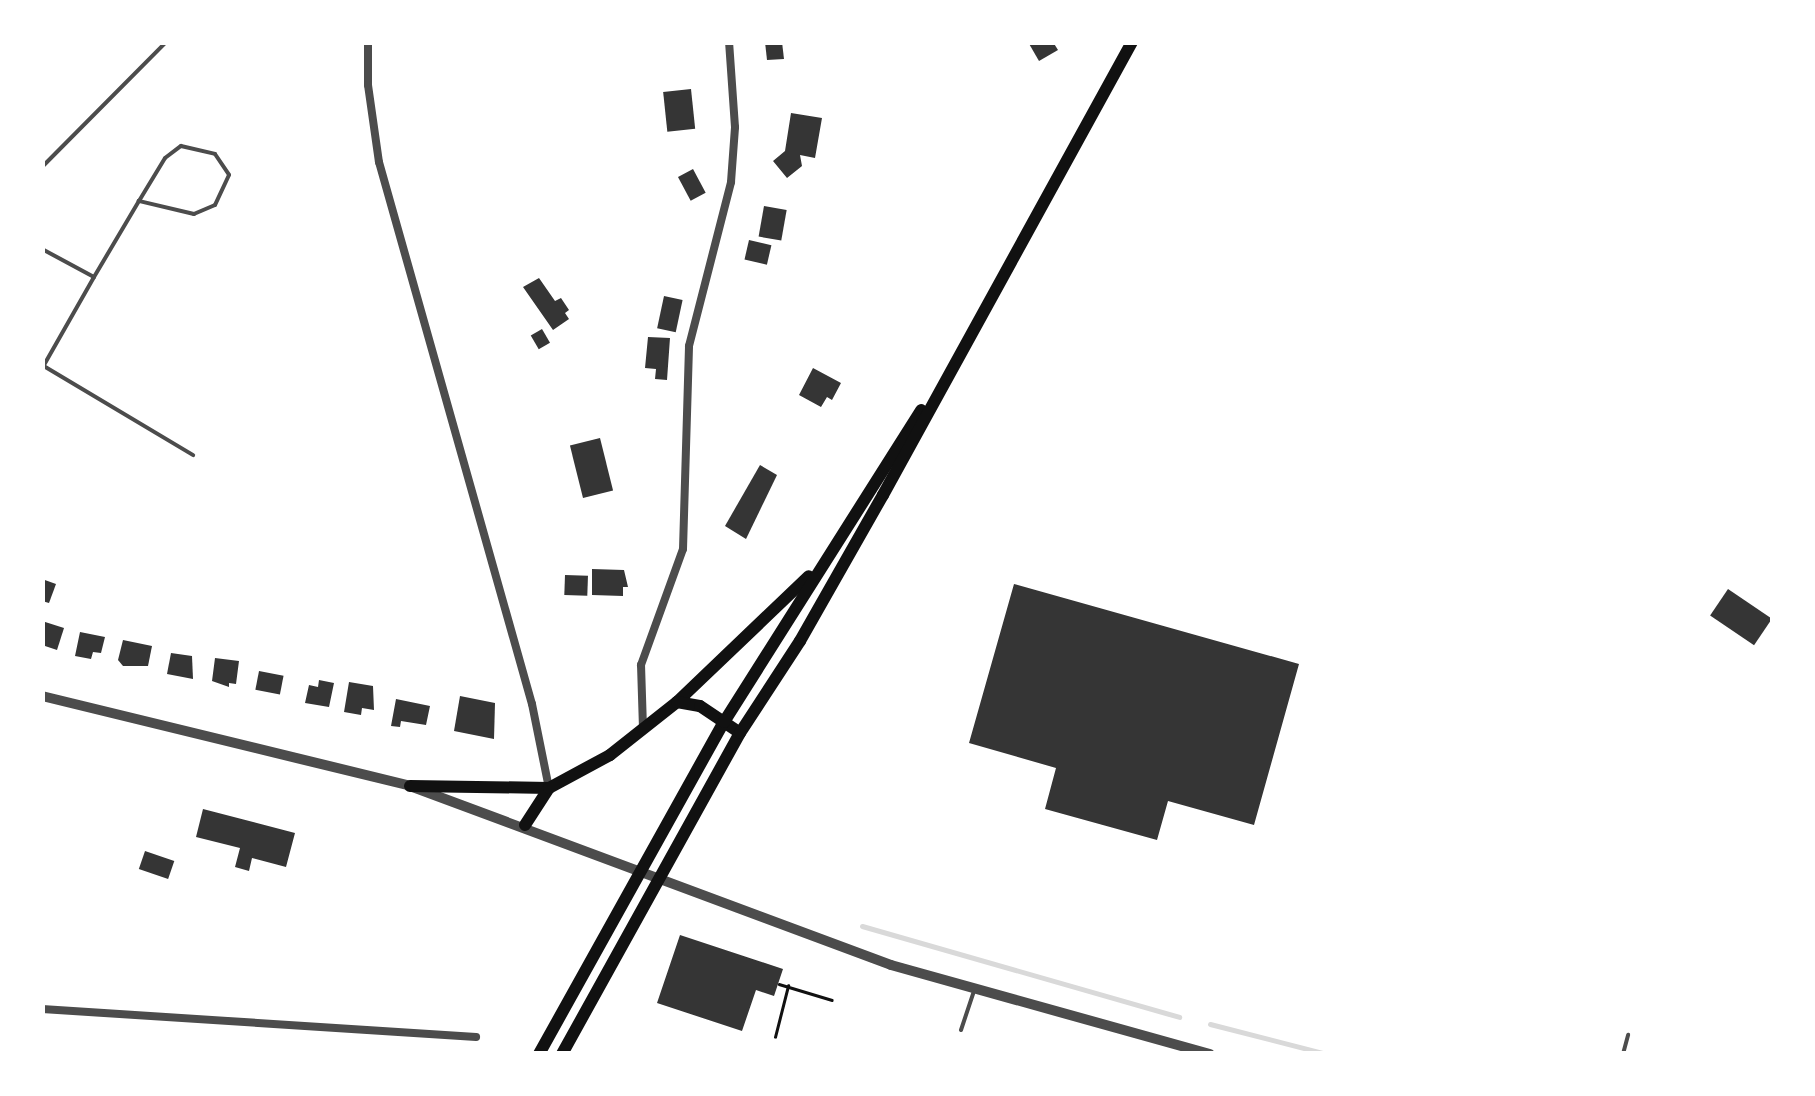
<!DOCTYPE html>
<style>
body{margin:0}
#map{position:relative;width:1815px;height:1096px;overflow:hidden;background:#fff;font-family:"Roboto Serif",serif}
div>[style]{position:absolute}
.stream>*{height:5px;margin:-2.5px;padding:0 2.5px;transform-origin:2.5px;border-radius:2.5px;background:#d9d9d9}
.building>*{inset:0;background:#353535;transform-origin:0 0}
.path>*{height:2.5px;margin:-1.25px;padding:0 1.25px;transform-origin:1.25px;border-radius:1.25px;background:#111}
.service>*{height:4px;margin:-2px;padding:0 2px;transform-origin:2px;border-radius:2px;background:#4c4c4c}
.minor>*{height:8px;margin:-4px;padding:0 4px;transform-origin:4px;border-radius:4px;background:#4c4c4c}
.tertiary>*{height:10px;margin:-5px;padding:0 5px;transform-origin:5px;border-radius:5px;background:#4c4c4c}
.primary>*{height:12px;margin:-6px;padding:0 6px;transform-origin:6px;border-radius:6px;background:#111}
span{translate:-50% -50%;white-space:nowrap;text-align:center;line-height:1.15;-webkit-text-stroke:10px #fff;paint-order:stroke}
.frame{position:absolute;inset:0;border:45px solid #fff;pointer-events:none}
</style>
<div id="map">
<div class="stream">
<div style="left:862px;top:926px;width:330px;rotate:16deg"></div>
<div style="left:1210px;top:1024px;width:121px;rotate:14.4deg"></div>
</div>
<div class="building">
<div style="clip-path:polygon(765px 42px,782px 42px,784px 59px,767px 60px)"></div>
<div style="clip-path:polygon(1028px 42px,1053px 42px,1058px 50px,1039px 61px)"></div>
<div style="left:691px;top:89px;width:40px;height:28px;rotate:84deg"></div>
<div style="clip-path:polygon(791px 113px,822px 118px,815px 158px,800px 155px,802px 166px,787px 178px,773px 161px,785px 151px)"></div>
<div style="left:693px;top:169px;width:27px;height:17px;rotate:62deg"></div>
<div style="left:764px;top:206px;width:23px;height:31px;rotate:10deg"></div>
<div style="left:749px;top:240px;width:23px;height:20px;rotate:13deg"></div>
<div style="clip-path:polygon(539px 278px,555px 301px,561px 298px,569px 310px,565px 313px,569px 319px,553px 330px,523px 287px)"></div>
<div style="left:664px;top:296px;width:19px;height:33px;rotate:12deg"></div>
<div style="left:542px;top:329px;width:16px;height:13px;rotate:60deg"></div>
<div style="clip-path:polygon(648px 337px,670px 338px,667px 380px,655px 379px,656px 369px,645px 368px)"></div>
<div style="clip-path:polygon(813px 368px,841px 383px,832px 400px,827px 397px,821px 407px,799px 395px)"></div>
<div style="left:600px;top:438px;width:54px;height:31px;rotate:76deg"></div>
<div style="clip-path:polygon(760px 465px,777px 475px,746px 539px,725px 526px)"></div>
<div style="clip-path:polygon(592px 569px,624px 570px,628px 587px,623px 587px,623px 596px,592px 595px)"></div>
<div style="left:565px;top:575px;width:23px;height:20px;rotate:2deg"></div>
<div style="clip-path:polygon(42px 579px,56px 584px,49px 603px,42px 601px)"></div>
<div style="clip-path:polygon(1014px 584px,1299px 664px,1254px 825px,1168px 801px,1157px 840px,1045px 809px,1056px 768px,969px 743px)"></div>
<div style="left:1728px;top:589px;width:53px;height:32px;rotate:34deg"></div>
<div style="clip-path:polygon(42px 621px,64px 628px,57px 650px,42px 645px)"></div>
<div style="clip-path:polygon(80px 632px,105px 637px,101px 653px,93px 652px,91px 659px,75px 656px)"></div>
<div style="clip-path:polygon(123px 640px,152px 646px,148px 666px,123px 666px,118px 660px)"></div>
<div style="clip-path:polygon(171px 653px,192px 656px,193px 679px,167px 674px)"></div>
<div style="clip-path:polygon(215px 658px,239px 661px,236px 684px,229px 683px,229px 687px,212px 681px)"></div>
<div style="left:259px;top:671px;width:25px;height:19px;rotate:11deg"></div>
<div style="clip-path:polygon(319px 680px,334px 683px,329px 707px,305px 703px,309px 685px,318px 687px)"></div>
<div style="clip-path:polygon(349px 682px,373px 686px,374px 710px,362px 708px,361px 715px,344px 712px)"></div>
<div style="clip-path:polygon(460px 696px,495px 703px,494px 739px,454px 731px)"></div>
<div style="clip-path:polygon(396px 699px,430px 706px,426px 725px,401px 721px,400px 727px,391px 726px)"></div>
<div style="clip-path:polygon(203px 809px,295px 833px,286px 867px,252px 858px,249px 871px,235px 867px,240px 848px,196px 837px)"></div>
<div style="left:145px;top:851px;width:31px;height:19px;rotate:19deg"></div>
<div style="clip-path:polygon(680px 935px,783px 969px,774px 996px,756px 990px,742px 1031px,657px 1003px)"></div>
</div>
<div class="path">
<div style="left:779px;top:984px;width:55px;rotate:16.8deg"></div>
<div style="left:775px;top:1037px;width:53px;rotate:-75.7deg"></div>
</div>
<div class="service">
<div style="left:42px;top:167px;width:176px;rotate:-45.2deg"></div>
<div style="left:42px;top:249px;width:59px;rotate:28.3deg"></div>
<div style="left:42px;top:365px;width:176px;rotate:30.8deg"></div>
<div style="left:44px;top:365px;width:101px;rotate:-60.4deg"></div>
<div style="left:94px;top:277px;width:88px;rotate:-59.4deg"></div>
<div style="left:139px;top:201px;width:50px;rotate:-58.8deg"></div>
<div style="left:165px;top:158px;width:20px;rotate:-37deg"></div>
<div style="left:181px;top:146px;width:35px;rotate:13deg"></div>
<div style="left:215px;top:154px;width:25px;rotate:56deg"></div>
<div style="left:229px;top:175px;width:33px;rotate:115deg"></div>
<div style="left:215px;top:205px;width:23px;rotate:157deg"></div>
<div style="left:194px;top:214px;width:57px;rotate:-166.7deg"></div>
<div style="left:961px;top:1030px;width:41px;rotate:-71.6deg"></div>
<div style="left:1623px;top:1054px;width:20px;rotate:-75deg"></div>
</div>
<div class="minor">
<div style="left:368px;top:42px;width:43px;rotate:90deg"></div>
<div style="left:368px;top:85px;width:78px;rotate:81.9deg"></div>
<div style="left:379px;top:162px;width:563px;rotate:74.24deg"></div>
<div style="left:532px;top:704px;width:86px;rotate:78.6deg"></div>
<div style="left:643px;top:728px;width:63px;rotate:-91.8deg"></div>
<div style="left:641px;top:665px;width:123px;rotate:-70.1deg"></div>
<div style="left:683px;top:549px;width:203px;rotate:-88.3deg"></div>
<div style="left:689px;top:346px;width:169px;rotate:-75.6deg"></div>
<div style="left:731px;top:182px;width:55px;rotate:-85.8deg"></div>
<div style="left:735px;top:127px;width:85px;rotate:-94deg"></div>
<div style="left:42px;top:1009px;width:435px;rotate:3.7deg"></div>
</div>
<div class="tertiary">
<div style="left:42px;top:696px;width:379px;rotate:13.7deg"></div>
<div style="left:410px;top:786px;width:513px;rotate:20.41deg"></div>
<div style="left:891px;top:965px;width:331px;rotate:15.6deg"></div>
</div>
<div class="primary">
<div style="left:677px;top:702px;width:182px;rotate:-43.7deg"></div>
<div style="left:410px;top:786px;width:139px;rotate:0.8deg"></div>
<div style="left:525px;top:825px;width:44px;rotate:-57deg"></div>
<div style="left:549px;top:788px;width:69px;rotate:-28.4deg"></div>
<div style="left:610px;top:755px;width:85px;rotate:-38.3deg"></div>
<div style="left:677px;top:702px;width:23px;rotate:10deg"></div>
<div style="left:700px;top:706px;width:48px;rotate:34deg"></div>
<div style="left:539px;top:1054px;width:380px;rotate:-60.9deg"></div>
<div style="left:724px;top:722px;width:369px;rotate:-57.7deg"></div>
<div style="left:562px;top:1054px;width:367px;rotate:-61deg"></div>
<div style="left:740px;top:733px;width:110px;rotate:-56.9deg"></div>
<div style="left:800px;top:641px;width:168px;rotate:-60.4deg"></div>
<div style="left:883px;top:495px;width:517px;rotate:-61.2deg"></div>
</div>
<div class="frame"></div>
</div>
